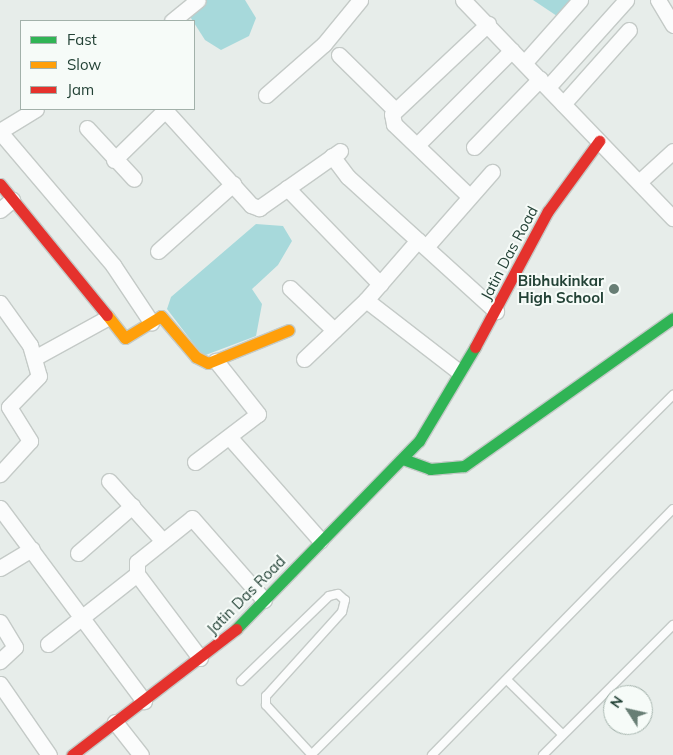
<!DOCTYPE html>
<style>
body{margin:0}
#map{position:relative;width:673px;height:755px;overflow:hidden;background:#e7edea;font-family:Mulish,sans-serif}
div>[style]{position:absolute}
.water>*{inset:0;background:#a7d9db}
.roads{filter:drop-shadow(1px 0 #c4cac7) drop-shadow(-1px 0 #c4cac7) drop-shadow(0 1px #c4cac7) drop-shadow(0 -1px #c4cac7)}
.lane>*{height:8px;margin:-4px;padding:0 4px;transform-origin:4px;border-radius:4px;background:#fbfcfc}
.street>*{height:15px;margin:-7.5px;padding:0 7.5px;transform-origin:7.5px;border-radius:7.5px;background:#fbfcfc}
.fast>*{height:11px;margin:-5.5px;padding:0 5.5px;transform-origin:5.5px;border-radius:5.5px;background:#30b455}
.slow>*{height:11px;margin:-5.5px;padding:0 5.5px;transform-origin:5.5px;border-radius:5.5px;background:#ff9f0a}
.jam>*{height:11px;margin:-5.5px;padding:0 5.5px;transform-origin:5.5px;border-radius:5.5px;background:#e5322d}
.dots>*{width:14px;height:14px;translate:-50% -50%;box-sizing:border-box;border:2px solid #f6fbf8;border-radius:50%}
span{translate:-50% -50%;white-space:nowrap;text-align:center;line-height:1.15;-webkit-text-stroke:4px #f6fbf8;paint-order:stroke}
.street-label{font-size:15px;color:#234236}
.poi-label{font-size:15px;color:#234236;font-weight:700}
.right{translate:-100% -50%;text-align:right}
.legend{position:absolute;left:20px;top:20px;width:175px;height:90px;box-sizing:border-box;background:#f6fbf8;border:1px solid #a2b1aa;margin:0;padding:6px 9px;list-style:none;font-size:15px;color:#234236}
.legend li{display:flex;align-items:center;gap:10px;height:25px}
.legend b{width:25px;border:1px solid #a2b1aa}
.north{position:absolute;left:603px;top:685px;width:50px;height:50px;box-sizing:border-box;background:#f6fbf8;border:1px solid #a2b1aa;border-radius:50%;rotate:305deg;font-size:14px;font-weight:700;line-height:20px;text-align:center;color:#234236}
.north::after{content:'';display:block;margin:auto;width:18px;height:22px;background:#687e75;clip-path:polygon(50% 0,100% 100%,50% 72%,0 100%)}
</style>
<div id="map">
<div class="water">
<div style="clip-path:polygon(199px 0,245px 0,256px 18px,249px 36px,221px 50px,205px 40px,189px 15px)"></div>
<div style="clip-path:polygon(533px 0,576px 0,560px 18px)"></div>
<div style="clip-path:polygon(256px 224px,283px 226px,292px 241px,278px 265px,252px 289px,262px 304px,256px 336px,203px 356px,167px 309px,171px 297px)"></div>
</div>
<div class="roads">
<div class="lane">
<div style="left:507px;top:680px;width:78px;rotate:44.5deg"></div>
<div style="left:241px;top:681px;width:122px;rotate:-44deg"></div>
<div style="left:329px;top:596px;width:9px;rotate:-13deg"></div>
<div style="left:338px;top:594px;width:9px;rotate:41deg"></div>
<div style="left:345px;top:600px;width:12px;rotate:104deg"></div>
<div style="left:342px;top:612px;width:113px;rotate:132.1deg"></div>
<div style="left:266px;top:696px;width:9px;rotate:90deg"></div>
<div style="left:266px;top:705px;width:68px;rotate:47.4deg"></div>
<div style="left:311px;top:755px;width:511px;rotate:-44.84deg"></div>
<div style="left:432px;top:755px;width:344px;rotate:-45.6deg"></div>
<div style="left:543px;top:755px;width:184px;rotate:-45deg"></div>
</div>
<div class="street">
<div style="left:463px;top:0;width:303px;rotate:46.1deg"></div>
<div style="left:658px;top:0;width:29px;rotate:59deg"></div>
<div style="left:172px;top:21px;width:33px;rotate:-39deg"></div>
<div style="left:339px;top:55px;width:78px;rotate:44.5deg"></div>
<div style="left:525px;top:62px;width:83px;rotate:-48.4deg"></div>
<div style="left:548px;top:87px;width:117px;rotate:-48.1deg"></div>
<div style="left:266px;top:95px;width:77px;rotate:-41.3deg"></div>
<div style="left:324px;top:44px;width:57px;rotate:-50.7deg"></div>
<div style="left:563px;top:104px;width:99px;rotate:-48.3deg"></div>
<div style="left:164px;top:109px;width:130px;rotate:47.8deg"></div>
<div style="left:251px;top:205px;width:9px;rotate:21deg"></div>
<div style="left:259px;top:208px;width:99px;rotate:-35.1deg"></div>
<div style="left:87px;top:128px;width:69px;rotate:47.3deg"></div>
<div style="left:0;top:131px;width:42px;rotate:-31.4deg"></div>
<div style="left:0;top:132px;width:175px;rotate:49.6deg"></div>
<div style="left:113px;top:265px;width:69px;rotate:56.3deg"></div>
<div style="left:417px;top:145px;width:134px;rotate:-45deg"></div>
<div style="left:474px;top:147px;width:95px;rotate:-45.9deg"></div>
<div style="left:332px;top:156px;width:26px;rotate:53deg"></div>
<div style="left:348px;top:177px;width:200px;rotate:42.2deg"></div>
<div style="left:114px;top:160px;width:71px;rotate:-44.4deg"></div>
<div style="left:639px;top:182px;width:46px;rotate:-42.4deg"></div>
<div style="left:287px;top:188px;width:134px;rotate:45.9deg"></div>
<div style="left:469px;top:196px;width:104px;rotate:-136.2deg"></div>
<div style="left:394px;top:124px;width:10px;rotate:-101deg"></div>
<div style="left:392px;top:114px;width:132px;rotate:-43.2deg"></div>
<div style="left:0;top:210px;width:16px;rotate:-40deg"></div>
<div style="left:426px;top:247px;width:100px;rotate:-48.7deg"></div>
<div style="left:158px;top:251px;width:101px;rotate:-41.8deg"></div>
<div style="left:290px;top:288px;width:61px;rotate:43.7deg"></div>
<div style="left:366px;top:300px;width:116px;rotate:37.7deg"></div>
<div style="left:0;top:303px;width:52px;rotate:54.5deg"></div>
<div style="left:30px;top:345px;width:32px;rotate:74deg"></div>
<div style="left:39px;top:376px;width:43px;rotate:134.1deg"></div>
<div style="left:9px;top:407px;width:40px;rotate:58deg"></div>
<div style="left:30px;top:441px;width:45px;rotate:132.3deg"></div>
<div style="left:36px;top:357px;width:81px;rotate:-28.8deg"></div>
<div style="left:304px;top:359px;width:86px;rotate:-43.6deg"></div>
<div style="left:366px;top:300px;width:79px;rotate:-49.1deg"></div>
<div style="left:231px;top:439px;width:135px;rotate:48.6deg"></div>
<div style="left:195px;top:462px;width:79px;rotate:-37.3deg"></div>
<div style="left:258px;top:414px;width:68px;rotate:-128.4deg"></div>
<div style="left:109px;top:481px;width:79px;rotate:48.1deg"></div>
<div style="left:0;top:508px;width:241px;rotate:53.3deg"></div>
<div style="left:78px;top:553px;width:72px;rotate:-41deg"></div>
<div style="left:0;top:568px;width:37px;rotate:-31deg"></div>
<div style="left:0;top:622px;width:29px;rotate:59deg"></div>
<div style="left:15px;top:647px;width:21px;rotate:137deg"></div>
<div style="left:48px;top:644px;width:113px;rotate:-38.2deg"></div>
<div style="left:200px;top:658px;width:105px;rotate:-126.9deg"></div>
<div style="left:137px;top:574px;width:12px;rotate:-90deg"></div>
<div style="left:137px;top:562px;width:70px;rotate:-38.7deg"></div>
<div style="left:192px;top:518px;width:109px;rotate:48.7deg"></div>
<div style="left:0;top:684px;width:86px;rotate:55.4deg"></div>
<div style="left:115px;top:722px;width:42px;rotate:51.8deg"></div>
</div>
<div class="fast">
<div style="left:403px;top:459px;width:29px;rotate:20deg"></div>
<div style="left:430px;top:469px;width:34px;rotate:-5deg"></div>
<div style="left:464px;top:466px;width:256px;rotate:-35.3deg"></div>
<div style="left:236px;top:629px;width:262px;rotate:-45.8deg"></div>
<div style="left:419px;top:441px;width:109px;rotate:-59.2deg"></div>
</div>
<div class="slow">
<div style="left:107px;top:315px;width:29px;rotate:52deg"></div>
<div style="left:125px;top:338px;width:42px;rotate:-31.4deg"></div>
<div style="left:161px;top:316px;width:54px;rotate:49.5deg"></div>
<div style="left:196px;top:357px;width:13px;rotate:27deg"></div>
<div style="left:208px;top:363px;width:87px;rotate:-22.2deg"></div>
</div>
<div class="jam">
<div style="left:0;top:184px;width:169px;rotate:50.8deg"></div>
<div style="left:475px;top:347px;width:154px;rotate:-61.8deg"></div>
<div style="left:548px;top:211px;width:87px;rotate:-53.9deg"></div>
<div style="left:72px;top:755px;width:207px;rotate:-37.5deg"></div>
</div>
</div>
<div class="dots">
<div style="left:614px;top:289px;background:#687e75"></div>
</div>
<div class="street-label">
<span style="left:509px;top:253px;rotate:-62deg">Jatin Das Road</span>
<span style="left:246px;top:595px;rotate:-45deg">Jatin Das Road</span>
</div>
<div class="poi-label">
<span class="right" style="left:604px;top:289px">Bibhukinkar<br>High School</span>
</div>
<ul class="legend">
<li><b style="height:6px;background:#30b455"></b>Fast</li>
<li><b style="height:6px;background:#ff9f0a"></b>Slow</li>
<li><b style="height:6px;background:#e5322d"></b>Jam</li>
</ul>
<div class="north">N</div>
</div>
